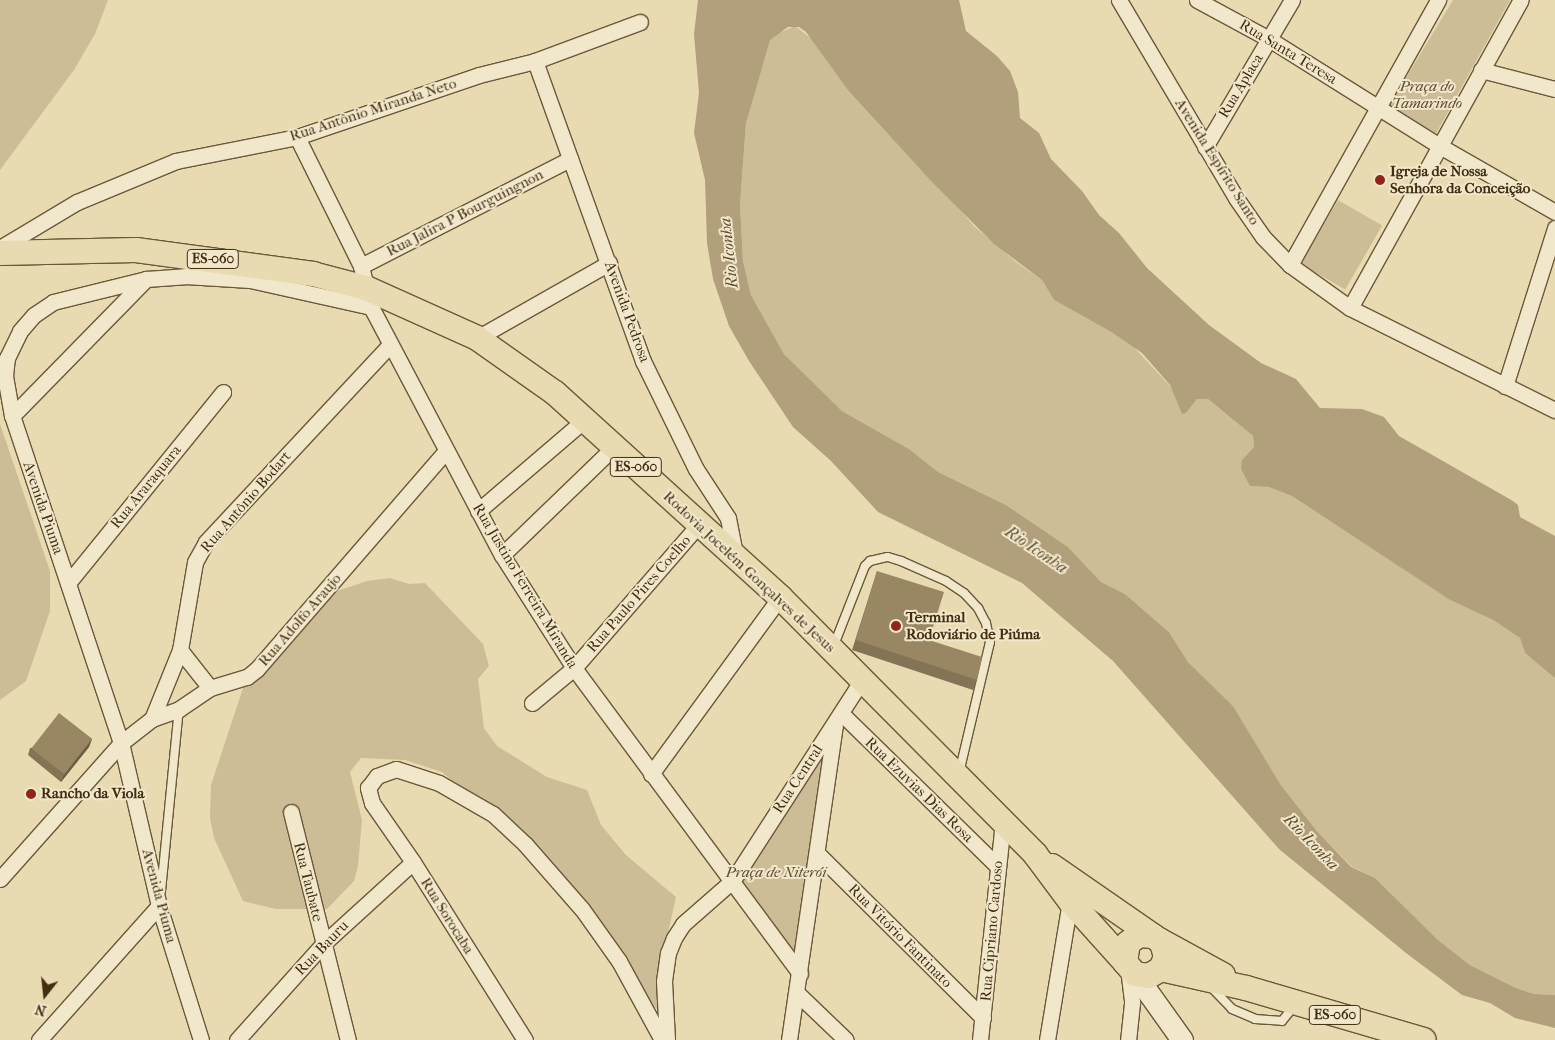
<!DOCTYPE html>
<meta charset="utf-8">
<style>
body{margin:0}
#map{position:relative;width:1555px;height:1040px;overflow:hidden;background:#e9dbb1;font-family:"IM FELL French Canon",serif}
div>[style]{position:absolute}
.green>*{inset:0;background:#cdbd96;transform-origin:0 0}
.water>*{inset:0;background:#b1a07b}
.roads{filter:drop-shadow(1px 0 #6c5839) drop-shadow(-1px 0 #6c5839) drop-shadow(0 1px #6c5839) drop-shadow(0 -1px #6c5839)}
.service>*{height:8px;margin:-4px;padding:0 4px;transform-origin:4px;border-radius:4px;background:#f1e8cc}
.minor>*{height:15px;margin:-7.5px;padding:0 7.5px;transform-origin:7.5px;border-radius:7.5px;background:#f1e8cc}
.secondary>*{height:21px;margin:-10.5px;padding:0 10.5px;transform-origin:10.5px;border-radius:10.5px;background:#f1e8cc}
.primary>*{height:24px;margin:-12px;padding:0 12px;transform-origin:12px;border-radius:12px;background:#e9dbb1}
.wall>*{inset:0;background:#847456}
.shaded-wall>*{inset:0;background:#6b5e46}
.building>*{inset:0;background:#998764;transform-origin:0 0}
.dots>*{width:14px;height:14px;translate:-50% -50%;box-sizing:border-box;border:2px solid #f1e8cc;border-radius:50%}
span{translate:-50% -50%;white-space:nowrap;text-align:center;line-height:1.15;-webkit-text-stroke:4px #f1e8cc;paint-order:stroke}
.shield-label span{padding:1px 4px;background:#f1e8cc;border:1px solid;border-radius:4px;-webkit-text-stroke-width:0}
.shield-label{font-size:14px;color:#432d11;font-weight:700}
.street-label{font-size:15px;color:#432d11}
.park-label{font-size:15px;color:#5f4a2c;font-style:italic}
.poi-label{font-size:15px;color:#432d11;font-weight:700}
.left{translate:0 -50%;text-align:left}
.water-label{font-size:16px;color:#5e4a2c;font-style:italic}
.north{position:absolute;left:20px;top:970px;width:50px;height:50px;-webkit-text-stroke:4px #f1e8cc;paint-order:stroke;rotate:196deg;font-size:14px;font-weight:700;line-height:20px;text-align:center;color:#432d11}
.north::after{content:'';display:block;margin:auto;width:18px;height:22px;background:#432d11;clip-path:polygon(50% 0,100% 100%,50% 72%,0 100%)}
</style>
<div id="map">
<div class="green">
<div style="clip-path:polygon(0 0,108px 0,95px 34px,74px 70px,0 170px)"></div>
<div style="clip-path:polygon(1453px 0,1510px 0,1434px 137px,1387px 109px)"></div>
<div style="clip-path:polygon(795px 26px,817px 43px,974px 226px,1016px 262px,1042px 280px,1054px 300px,1129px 342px,1170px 386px,1186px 413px,1197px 399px,1208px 399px,1253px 436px,1254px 447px,1242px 460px,1250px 486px,1269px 487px,1292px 496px,1450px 600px,1493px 620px,1520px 638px,1525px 653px,1555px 677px,1555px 995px,1534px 994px,1516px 988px,1470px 965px,1438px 940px,1375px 878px,1352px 867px,1316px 830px,1275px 778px,1233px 706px,1188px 662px,1169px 632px,1125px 594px,1101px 582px,1068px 547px,1006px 505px,938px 472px,909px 449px,842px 411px,784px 354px,751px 295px,743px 261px,740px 204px,746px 123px,763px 57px,772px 36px)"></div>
<div style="left:1338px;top:200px;width:51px;height:74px;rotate:30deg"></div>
<div style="clip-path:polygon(0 424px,50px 571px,50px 611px,26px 681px,0 700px)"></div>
<div style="clip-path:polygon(390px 578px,409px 584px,425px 583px,483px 644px,489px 666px,478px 679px,484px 728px,497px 746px,547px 777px,587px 790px,601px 825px,626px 855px,676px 897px,662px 961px,665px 1015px,636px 992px,559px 882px,516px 837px,442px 772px,405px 760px,361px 758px,350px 772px,362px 820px,358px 866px,354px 881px,327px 909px,276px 909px,243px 901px,214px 838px,210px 818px,211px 785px,243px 688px,334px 592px,367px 581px)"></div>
<div style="clip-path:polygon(835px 711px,800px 970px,733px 874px)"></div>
</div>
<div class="water">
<div style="clip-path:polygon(698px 0,959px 0,966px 31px,997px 56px,1010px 71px,1018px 92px,1020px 118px,1039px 133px,1051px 159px,1082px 191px,1099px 215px,1119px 233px,1147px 268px,1209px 325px,1261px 363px,1296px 379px,1320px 408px,1362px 409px,1384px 417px,1399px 436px,1513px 501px,1518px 505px,1520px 517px,1555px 536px,1555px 678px,1525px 653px,1520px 638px,1493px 620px,1450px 600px,1292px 496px,1269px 487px,1250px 486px,1241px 469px,1242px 460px,1254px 447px,1253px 436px,1208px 399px,1197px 399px,1186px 413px,1182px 414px,1170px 385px,1142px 353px,1113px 333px,1054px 300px,1042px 280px,994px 244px,932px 182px,848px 90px,806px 32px,799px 27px,788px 27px,770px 40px,746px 123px,740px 204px,743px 261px,751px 295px,784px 354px,842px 411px,909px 449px,938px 472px,1006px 505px,1068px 547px,1101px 582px,1125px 594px,1169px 632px,1188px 662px,1233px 706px,1280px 784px,1316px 830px,1351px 867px,1375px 878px,1438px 940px,1470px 965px,1516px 988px,1534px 994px,1555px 995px,1555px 1028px,1515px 1018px,1490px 1003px,1462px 995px,1406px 953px,1279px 849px,1113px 661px,1022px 583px,878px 512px,831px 461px,793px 427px,749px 361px,729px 326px,713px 279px,707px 243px,705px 180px,694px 133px,699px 93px,694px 34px)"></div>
</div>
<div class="roads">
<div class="service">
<div style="left:834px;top:645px;width:85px;rotate:-68.6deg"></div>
<div style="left:865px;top:566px;width:7px;rotate:-45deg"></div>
<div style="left:870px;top:561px;width:18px;rotate:-13deg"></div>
<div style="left:888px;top:557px;width:14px;rotate:17deg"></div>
<div style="left:901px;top:561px;width:49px;rotate:24deg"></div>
<div style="left:946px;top:581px;width:22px;rotate:34deg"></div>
<div style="left:964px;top:593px;width:21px;rotate:47deg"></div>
<div style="left:978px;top:608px;width:17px;rotate:62deg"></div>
<div style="left:986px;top:623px;width:19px;rotate:78deg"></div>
<div style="left:990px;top:642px;width:135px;rotate:103.3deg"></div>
<div style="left:161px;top:891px;width:183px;rotate:-84.4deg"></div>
<div style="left:1210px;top:986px;width:32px;rotate:46deg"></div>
<div style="left:1232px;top:1009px;width:25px;rotate:23deg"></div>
<div style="left:1255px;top:1019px;width:27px;rotate:4deg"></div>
<div style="left:1282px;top:1021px;width:19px;rotate:-51deg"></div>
</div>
<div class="minor">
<div style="left:1119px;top:0;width:230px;rotate:59.4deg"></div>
<div style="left:1236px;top:198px;width:47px;rotate:55.3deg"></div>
<div style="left:1263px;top:237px;width:39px;rotate:46deg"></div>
<div style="left:1290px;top:265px;width:74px;rotate:35.6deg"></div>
<div style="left:1350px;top:308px;width:229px;rotate:26.5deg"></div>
<div style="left:1197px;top:0;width:82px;rotate:28.4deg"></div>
<div style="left:1269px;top:39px;width:199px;rotate:32.1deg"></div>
<div style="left:1438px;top:145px;width:135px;rotate:29.8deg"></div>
<div style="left:535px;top:61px;width:319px;rotate:70.2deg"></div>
<div style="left:643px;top:361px;width:120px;rotate:63.9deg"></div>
<div style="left:696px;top:469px;width:59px;rotate:56.9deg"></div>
<div style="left:728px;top:518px;width:38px;rotate:79deg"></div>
<div style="left:1481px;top:70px;width:76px;rotate:14.4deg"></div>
<div style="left:297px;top:137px;width:144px;rotate:63.6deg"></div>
<div style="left:361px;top:266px;width:42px;rotate:76.3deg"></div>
<div style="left:371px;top:307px;width:280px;rotate:62.2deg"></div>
<div style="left:502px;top:555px;width:134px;rotate:57.5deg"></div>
<div style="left:574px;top:668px;width:380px;rotate:53.5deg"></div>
<div style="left:1205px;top:147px;width:171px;rotate:-59.4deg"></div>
<div style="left:0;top:248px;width:90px;rotate:-30.9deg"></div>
<div style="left:77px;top:202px;width:107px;rotate:-22.5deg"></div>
<div style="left:176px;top:161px;width:123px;rotate:-11.2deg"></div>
<div style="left:297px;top:137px;width:192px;rotate:-18.8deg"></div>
<div style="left:479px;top:75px;width:58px;rotate:-14deg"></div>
<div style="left:535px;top:61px;width:112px;rotate:-20.4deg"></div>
<div style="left:1290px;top:265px;width:304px;rotate:-60.8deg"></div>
<div style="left:361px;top:266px;width:235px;rotate:-27.1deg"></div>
<div style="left:1350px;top:308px;width:352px;rotate:-61deg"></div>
<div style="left:477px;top:338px;width:152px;rotate:-29.6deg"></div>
<div style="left:1505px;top:386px;width:166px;rotate:-72.4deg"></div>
<div style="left:12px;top:416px;width:192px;rotate:-45.6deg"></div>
<div style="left:478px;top:511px;width:138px;rotate:-40.6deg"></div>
<div style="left:502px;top:555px;width:156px;rotate:-44deg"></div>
<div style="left:68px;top:583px;width:246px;rotate:-50.9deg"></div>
<div style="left:180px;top:650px;width:48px;rotate:51.7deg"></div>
<div style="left:532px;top:703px;width:55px;rotate:-39.8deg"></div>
<div style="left:574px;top:668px;width:191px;rotate:-49deg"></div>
<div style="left:841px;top:713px;width:219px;rotate:44.4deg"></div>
<div style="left:152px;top:719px;width:74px;rotate:-67.9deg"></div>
<div style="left:180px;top:650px;width:89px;rotate:-80.3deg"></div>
<div style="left:195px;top:562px;width:23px;rotate:-61deg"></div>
<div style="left:206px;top:542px;width:270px;rotate:-47deg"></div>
<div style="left:651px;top:774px;width:219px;rotate:-53.9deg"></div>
<div style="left:291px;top:812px;width:235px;rotate:76deg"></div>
<div style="left:817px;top:853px;width:234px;rotate:44.8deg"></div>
<div style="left:0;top:879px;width:182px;rotate:-48.3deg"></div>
<div style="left:121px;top:743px;width:39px;rotate:-38deg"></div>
<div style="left:152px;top:719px;width:29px;rotate:-20deg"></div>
<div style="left:179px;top:709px;width:37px;rotate:-34deg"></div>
<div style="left:210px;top:688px;width:39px;rotate:-17deg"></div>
<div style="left:247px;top:677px;width:13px;rotate:-39deg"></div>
<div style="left:257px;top:669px;width:287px;rotate:-49.1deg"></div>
<div style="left:1128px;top:968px;width:35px;rotate:83deg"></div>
<div style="left:1132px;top:1003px;width:37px;rotate:96deg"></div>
<div style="left:798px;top:994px;width:66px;rotate:43.8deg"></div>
<div style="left:39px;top:1040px;width:180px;rotate:-48.2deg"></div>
<div style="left:201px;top:1040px;width:140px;rotate:-107.4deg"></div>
<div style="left:159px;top:906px;width:167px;rotate:-103.1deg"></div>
<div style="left:121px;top:743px;width:345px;rotate:-108.4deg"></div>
<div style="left:12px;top:416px;width:41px;rotate:-99.9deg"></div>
<div style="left:5px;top:376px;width:18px;rotate:-84deg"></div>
<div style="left:7px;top:358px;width:30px;rotate:-64deg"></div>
<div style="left:20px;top:331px;width:21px;rotate:-49deg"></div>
<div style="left:34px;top:315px;width:23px;rotate:-34deg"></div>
<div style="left:53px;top:302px;width:96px;rotate:-13.9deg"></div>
<div style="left:146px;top:279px;width:39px;rotate:-4deg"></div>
<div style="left:185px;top:276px;width:65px;rotate:3.5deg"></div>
<div style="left:250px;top:280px;width:124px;rotate:12.6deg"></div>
<div style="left:237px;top:1040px;width:130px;rotate:-48.1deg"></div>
<div style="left:324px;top:943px;width:120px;rotate:-42.3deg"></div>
<div style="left:525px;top:1040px;width:210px;rotate:-122.2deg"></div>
<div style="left:413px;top:862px;width:72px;rotate:-124.8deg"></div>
<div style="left:372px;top:803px;width:16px;rotate:-105deg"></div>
<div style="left:368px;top:788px;width:15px;rotate:-53deg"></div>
<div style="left:377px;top:776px;width:20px;rotate:-20deg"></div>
<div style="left:396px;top:769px;width:45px;rotate:18deg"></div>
<div style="left:439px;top:783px;width:62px;rotate:29.9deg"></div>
<div style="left:493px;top:814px;width:44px;rotate:43.2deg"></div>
<div style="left:525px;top:844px;width:86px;rotate:48.8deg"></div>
<div style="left:582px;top:909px;width:64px;rotate:54.6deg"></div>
<div style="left:619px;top:961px;width:90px;rotate:61.4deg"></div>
<div style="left:667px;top:1040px;width:59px;rotate:-92.9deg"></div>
<div style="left:664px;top:981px;width:28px;rotate:-82deg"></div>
<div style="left:668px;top:953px;width:16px;rotate:-68deg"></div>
<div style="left:674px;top:938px;width:17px;rotate:-57deg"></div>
<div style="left:683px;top:924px;width:67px;rotate:-41.3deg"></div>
<div style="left:733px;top:880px;width:240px;rotate:-57.2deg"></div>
<div style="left:789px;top:1040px;width:318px;rotate:-81.7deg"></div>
<div style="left:980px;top:1040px;width:219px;rotate:-84deg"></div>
<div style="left:1047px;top:1040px;width:141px;rotate:-80.6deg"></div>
</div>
<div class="secondary">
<div style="left:1135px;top:974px;width:81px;rotate:54.5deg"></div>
</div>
<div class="primary">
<div style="left:0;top:253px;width:136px;rotate:-1.3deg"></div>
<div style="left:136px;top:250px;width:179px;rotate:7.7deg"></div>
<div style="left:313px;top:274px;width:55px;rotate:14.8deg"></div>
<div style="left:366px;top:288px;width:122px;rotate:24.2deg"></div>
<div style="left:477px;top:338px;width:95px;rotate:35.2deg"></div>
<div style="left:555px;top:393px;width:304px;rotate:42.2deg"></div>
<div style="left:780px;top:597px;width:362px;rotate:45.2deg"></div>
<div style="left:1035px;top:854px;width:59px;rotate:53.3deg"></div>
<div style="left:1070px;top:901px;width:82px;rotate:48deg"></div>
<div style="left:1052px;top:866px;width:130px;rotate:34.7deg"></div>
<div style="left:1159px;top:940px;width:4px;rotate:45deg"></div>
<div style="left:1162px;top:943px;width:15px;rotate:74deg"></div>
<div style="left:1166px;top:957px;width:13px;rotate:113deg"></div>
<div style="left:1161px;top:969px;width:14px;rotate:150deg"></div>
<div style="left:1149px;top:976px;width:14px;rotate:-172deg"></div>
<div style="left:1135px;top:974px;width:16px;rotate:-130deg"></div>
<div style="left:1125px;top:962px;width:19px;rotate:-81deg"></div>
<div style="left:1128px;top:943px;width:14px;rotate:-36deg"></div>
<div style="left:1139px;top:935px;width:14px;rotate:4deg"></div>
<div style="left:1159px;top:940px;width:73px;rotate:28.7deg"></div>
<div style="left:1161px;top:969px;width:87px;rotate:12.6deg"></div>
<div style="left:1246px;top:988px;width:185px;rotate:16.3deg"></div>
</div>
</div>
<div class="wall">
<div style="clip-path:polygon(877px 571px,929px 640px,977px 680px,973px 690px,852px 650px)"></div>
<div style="clip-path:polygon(92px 739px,89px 747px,61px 782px,28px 755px,30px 748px)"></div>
</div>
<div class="shaded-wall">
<div style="clip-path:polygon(92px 739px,89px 747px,61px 782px,64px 774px)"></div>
</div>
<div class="building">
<div style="clip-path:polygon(877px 571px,944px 592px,929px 640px,982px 657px,977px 680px,856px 640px)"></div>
<div style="left:59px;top:713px;width:42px;height:45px;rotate:38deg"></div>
</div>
<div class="dots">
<div style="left:1380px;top:180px;background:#8f2418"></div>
<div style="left:896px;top:626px;background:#8f2418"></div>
<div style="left:31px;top:794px;background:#8f2418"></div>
</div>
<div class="shield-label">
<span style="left:213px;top:259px">ES-060</span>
<span style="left:636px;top:467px">ES-060</span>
<span style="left:1335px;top:1015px">ES-060</span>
</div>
<div class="street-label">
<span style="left:1288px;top:52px;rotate:31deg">Rua Santa Teresa</span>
<span style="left:1241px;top:86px;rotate:-59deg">Rua Aplaca</span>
<span style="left:373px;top:110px;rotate:-18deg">Rua Antônio Miranda Neto</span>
<span style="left:1217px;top:162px;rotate:58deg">Avenida Espírito Santo</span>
<span style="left:465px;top:213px;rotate:-27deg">Rua Jalira P Bourguingnon</span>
<span style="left:627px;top:312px;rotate:70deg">Avenida Pedrosa</span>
<span style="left:146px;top:487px;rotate:-51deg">Rua Araraquara</span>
<span style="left:246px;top:502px;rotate:-49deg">Rua Antônio Bodart</span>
<span style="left:43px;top:508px;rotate:71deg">Avenida Piuma</span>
<span style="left:749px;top:572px;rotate:43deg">Rodovia Jocelém Gonçalves de Jesus</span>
<span style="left:525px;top:586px;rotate:59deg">Rua Justino Ferreira Miranda</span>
<span style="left:639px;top:594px;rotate:-49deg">Rua Paulo Pires Coelho</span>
<span style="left:300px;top:620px;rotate:-49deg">Rua Adolfo Araujo</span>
<span style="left:798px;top:779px;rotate:-57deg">Rua Central</span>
<span style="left:919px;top:790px;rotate:44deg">Rua Ezuvias Dias Rosa</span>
<span style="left:308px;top:882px;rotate:76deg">Rua Taubate</span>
<span style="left:159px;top:896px;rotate:75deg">Avenida Piuma</span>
<span style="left:447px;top:916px;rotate:58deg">Rua Sorocaba</span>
<span style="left:992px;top:931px;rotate:-85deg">Rua Cipriano Cardoso</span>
<span style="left:900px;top:936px;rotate:45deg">Rua Vitório Fantinato</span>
<span style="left:322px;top:948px;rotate:-46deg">Rua Bauru</span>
</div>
<div class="park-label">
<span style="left:1427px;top:95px">Praça do<br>Tamarindo</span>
<span style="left:776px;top:873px">Praça de Niterói</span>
</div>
<div class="poi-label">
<span class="left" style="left:1390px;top:180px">Igreja de Nossa<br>Senhora da Conceição</span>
<span class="left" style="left:906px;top:626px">Terminal<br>Rodoviário de Piúma</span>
<span class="left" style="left:41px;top:794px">Rancho da Viola</span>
</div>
<div class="water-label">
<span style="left:729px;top:253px;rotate:-96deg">Rio Iconha</span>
<span style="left:1036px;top:550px;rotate:34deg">Rio Iconha</span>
<span style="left:1311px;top:842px;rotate:46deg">Rio Iconha</span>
</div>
<div class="north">N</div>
</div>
